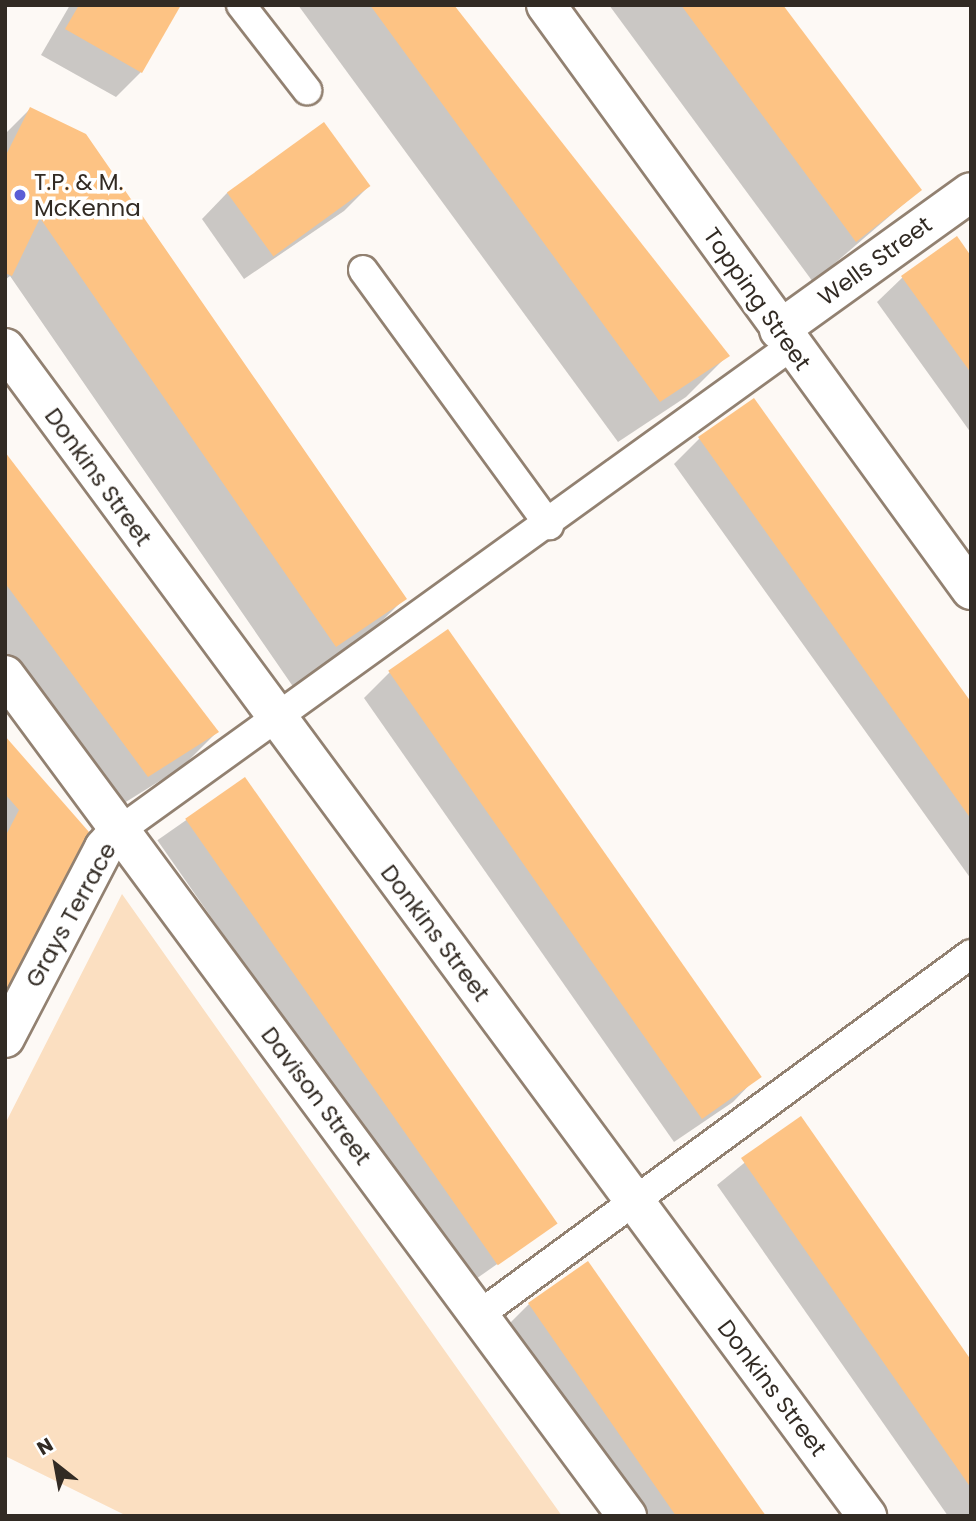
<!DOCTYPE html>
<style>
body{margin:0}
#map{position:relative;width:976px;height:1521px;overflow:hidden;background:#fdf9f5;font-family:Poppins,sans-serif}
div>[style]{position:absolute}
.green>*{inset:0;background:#fbdfc1}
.shadow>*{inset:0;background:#0003;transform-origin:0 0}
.building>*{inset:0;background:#fdc384;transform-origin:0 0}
.roads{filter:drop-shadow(2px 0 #928171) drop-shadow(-2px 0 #928171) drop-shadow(0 2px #928171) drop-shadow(0 -2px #928171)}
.service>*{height:28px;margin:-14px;padding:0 14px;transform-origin:14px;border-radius:14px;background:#fff}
.minor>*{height:38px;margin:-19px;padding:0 19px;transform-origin:19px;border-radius:19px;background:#fff}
.dots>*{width:19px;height:19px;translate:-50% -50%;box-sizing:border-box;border:4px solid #fff;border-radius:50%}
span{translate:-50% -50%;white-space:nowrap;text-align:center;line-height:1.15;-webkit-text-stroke:7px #fff;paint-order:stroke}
.poi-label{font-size:23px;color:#322b24}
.left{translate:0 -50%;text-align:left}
.street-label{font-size:23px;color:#322b24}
.frame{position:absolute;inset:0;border:7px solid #322b24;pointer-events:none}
.north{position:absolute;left:21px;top:1430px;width:70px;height:70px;-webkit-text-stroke:5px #fff;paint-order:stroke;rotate:329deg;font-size:19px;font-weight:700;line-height:28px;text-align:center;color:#322b24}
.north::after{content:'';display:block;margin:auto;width:24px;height:32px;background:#322b24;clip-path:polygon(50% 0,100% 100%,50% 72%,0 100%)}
</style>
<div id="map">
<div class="green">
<div style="clip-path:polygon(122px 894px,440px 1344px,562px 1516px,127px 1516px,5px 1456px,5px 1124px)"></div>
</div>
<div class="shadow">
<div style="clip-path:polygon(70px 5px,179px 5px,141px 72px,116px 97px,41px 55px)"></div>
<div style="clip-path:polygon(298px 5px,451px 5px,728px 355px,686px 397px,618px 442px)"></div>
<div style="clip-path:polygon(609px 5px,781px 5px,920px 190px,813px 282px)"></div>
<div style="clip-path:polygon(30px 109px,404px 599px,363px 640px,294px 688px,10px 276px,5px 280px,5px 134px)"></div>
<div style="clip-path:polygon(369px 186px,344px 211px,244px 279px,202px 219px,227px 193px)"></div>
<div style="clip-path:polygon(971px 259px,971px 433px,877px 302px,903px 277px)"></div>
<div style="clip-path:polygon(700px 438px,971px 705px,971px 879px,674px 464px)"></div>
<div style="clip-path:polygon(5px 455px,217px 732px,182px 767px,113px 810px,5px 664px)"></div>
<div style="clip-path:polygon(390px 672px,758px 1076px,733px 1102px,674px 1142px,364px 698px)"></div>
<div style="clip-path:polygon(5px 738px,87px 832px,5px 992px)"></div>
<div style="left:245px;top:779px;width:542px;height:107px;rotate:55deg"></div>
<div style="clip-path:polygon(800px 1118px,971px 1363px,971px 1516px,948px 1516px,717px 1185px)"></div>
<div style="clip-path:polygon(529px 1304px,764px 1516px,634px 1516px,504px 1329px)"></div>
</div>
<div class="building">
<div style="clip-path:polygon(79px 5px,181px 5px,142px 73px,65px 29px)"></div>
<div style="clip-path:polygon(370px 5px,454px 5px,730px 356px,660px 402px)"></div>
<div style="clip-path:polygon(681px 5px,783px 5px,922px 190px,856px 242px)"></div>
<div style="clip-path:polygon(30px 107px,86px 134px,407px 599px,336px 647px,40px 218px,12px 276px,5px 273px,5px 157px)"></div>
<div style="left:324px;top:122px;width:79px;height:120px;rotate:54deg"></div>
<div style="clip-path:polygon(957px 236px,971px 256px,971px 373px,901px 276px)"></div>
<div style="clip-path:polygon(754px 398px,971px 702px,971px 819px,698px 437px)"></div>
<div style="clip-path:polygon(5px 452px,219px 732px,148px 777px,5px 583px)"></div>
<div style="left:448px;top:629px;width:547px;height:73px;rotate:55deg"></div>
<div style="clip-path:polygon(5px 736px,89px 832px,5px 996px,5px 837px,19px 810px,5px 794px)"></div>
<div style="left:245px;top:777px;width:545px;height:73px;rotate:55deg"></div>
<div style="clip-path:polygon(801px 1116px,971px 1360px,971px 1488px,741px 1158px)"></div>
<div style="clip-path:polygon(588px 1261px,766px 1516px,676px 1516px,528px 1303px)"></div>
</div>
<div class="roads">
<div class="service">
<div style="left:241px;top:5px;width:108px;rotate:52.2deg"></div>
<div style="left:363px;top:270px;width:316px;rotate:53.9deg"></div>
<div style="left:119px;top:831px;width:827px;rotate:-35.8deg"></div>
<div style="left:479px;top:1315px;width:610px;rotate:-36.27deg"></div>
</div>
<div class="minor">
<div style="left:546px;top:5px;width:723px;rotate:54deg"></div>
<div style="left:779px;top:330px;width:236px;rotate:-35.7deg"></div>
<div style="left:5px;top:348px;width:1452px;rotate:53.57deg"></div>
<div style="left:5px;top:675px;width:1046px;rotate:53.51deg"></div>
<div style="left:5px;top:1038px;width:214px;rotate:-62.5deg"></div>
<div style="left:104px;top:848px;width:23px;rotate:-49deg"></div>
</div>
</div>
<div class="dots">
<div style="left:20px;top:195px;background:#5b5ed6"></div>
</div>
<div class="poi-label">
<span class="left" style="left:34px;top:195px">T.P. &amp; M.<br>McKenna</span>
</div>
<div class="street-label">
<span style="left:875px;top:261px;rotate:-36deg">Wells Street</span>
<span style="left:757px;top:299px;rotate:55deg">Topping Street</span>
<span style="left:98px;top:477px;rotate:54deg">Donkins Street</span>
<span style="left:71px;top:915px;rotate:-61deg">Grays Terrace</span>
<span style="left:435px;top:933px;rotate:53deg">Donkins Street</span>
<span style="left:316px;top:1096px;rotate:53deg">Davison Street</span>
<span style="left:772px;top:1388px;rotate:53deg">Donkins Street</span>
</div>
<div class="frame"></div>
<div class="north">N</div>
</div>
